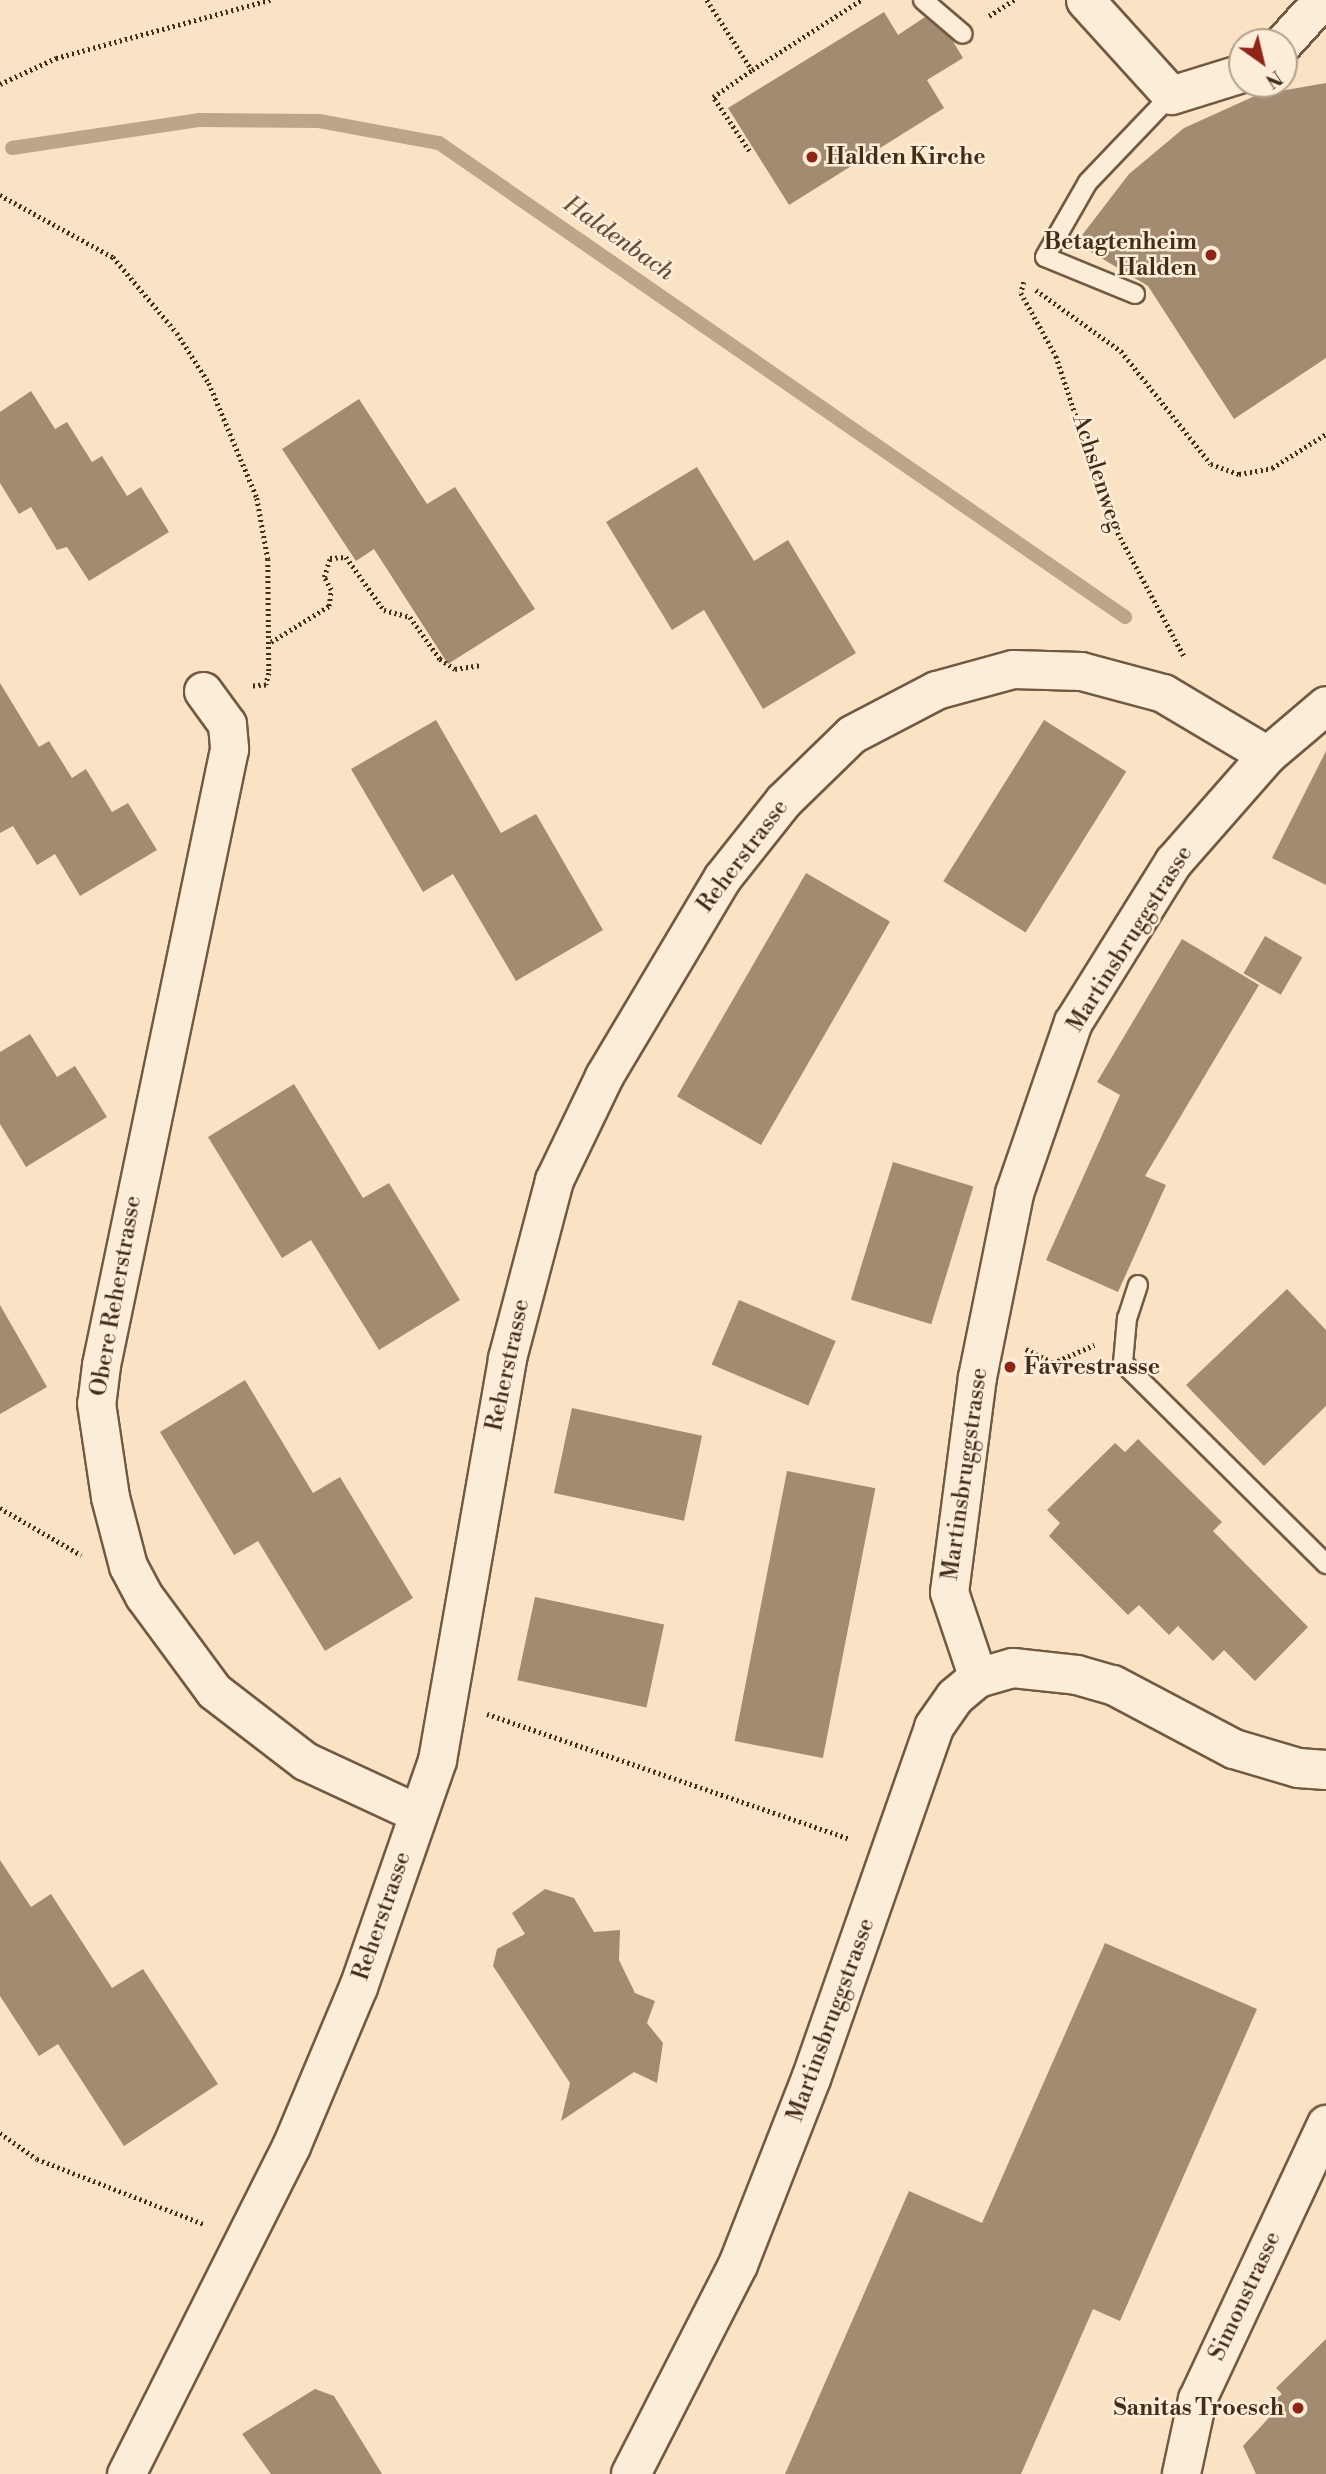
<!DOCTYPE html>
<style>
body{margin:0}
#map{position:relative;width:1326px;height:2474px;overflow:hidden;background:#fae3c4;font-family:"Libre Bodoni",serif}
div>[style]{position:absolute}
.stream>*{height:14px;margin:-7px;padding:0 7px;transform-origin:7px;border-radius:7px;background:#bca589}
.building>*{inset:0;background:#a38b71;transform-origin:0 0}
.path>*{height:4.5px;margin-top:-2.25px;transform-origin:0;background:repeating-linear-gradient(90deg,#452c17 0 2px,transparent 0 5.5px)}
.roads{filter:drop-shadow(2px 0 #725a42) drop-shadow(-2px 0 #725a42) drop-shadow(0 2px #725a42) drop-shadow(0 -2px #725a42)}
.lane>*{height:18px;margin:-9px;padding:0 9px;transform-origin:9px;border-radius:9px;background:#fcedd9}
.street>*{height:37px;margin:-18.5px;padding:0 18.5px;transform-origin:18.5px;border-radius:18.5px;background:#fcedd9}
.secondary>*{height:38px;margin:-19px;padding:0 19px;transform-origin:19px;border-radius:19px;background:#fcedd9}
.dots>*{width:19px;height:19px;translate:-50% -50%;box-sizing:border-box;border:4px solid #fcedd9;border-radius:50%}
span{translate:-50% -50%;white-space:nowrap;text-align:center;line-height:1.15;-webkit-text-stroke:5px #fcedd9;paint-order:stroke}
.poi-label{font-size:23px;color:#452c17;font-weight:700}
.left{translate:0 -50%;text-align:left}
.right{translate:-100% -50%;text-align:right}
.street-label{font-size:23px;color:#452c17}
.water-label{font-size:24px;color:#695039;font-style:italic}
.north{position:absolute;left:1228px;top:28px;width:70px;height:70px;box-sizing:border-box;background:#fcedd9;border:2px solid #b3a08b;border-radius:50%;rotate:146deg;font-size:19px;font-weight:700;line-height:28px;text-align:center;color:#452c17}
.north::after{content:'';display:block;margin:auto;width:24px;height:32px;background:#8f2418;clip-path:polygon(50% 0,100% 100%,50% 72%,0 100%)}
</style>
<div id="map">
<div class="stream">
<div style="left:12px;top:148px;width:190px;rotate:-8.5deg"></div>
<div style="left:200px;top:120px;width:119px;rotate:0.5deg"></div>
<div style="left:319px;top:121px;width:122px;rotate:10.4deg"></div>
<div style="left:439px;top:143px;width:834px;rotate:34.64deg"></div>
</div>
<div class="building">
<div style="clip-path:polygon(884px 12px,898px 35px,925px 17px,951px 38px,963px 58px,927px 80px,944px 108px,789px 205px,728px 108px)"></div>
<div style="clip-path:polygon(1326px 83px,1326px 358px,1234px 419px,1148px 286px,1076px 243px,1129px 174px,1184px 128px,1257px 95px)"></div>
<div style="clip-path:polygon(31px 391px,55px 429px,67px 422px,92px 462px,102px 456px,127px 496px,141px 487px,169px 532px,89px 581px,67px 547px,57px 550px,31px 507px,19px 514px,0 483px,0 412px)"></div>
<div style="clip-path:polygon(359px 399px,427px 504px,455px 487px,535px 609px,448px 664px,374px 549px,356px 561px,282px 449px)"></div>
<div style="clip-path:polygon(697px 467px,754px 561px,788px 540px,856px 653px,763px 709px,704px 610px,672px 630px,606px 522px)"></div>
<div style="clip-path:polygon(0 683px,39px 747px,49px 741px,72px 778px,86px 769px,112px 812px,128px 803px,157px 850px,80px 896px,55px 854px,37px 865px,13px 826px,0 833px)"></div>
<div style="clip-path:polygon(436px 720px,501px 833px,536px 814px,603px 930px,516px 981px,453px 874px,423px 892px,351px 769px)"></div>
<div style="left:1044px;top:720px;width:97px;height:190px;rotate:32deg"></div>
<div style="clip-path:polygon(1326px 751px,1326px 885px,1272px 858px)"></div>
<div style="left:806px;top:873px;width:97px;height:258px;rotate:30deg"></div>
<div style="left:1265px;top:936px;width:43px;height:43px;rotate:30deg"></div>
<div style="clip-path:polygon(1182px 939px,1259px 985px,1145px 1176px,1166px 1185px,1118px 1292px,1046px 1260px,1120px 1095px,1097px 1082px)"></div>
<div style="clip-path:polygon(30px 1034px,57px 1077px,75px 1066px,107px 1117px,26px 1167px,0 1124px,0 1052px)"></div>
<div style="clip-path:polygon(294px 1084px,363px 1198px,389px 1183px,460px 1300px,379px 1350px,311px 1240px,282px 1258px,208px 1137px)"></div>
<div style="left:893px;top:1162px;width:84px;height:144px;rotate:17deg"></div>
<div style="clip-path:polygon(1287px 1289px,1326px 1330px,1326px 1406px,1264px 1466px,1186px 1385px)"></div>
<div style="left:739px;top:1300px;width:105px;height:70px;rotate:23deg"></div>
<div style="clip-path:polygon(0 1305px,47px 1387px,0 1414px)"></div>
<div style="clip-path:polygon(245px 1380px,313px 1493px,340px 1477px,413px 1598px,325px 1651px,258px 1541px,234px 1555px,160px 1432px)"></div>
<div style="left:572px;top:1408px;width:133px;height:87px;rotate:12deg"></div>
<div style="clip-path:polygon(1138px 1439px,1222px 1522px,1213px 1531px,1308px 1627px,1255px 1681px,1224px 1650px,1213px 1661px,1178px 1626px,1169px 1635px,1139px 1605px,1128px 1615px,1049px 1536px,1060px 1523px,1047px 1510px,1115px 1443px,1125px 1452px)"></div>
<div style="left:787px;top:1471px;width:90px;height:275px;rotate:11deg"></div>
<div style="left:535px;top:1597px;width:132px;height:85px;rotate:12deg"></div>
<div style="clip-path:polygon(0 1860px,31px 1907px,51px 1894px,112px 1988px,143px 1969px,218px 2084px,124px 2146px,58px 2044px,39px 2056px,0 1996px)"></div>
<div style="clip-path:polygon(545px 1889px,574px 1898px,594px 1932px,620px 1930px,619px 1960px,635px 1993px,655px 2001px,647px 2023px,663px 2043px,657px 2083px,634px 2072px,561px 2121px,570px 2083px,493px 1966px,497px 1949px,525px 1934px,512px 1913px)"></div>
<div style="clip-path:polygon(1105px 1943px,1257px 2009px,1120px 2321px,1093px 2309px,1021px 2474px,785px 2474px,909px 2191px,982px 2223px)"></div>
<div style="clip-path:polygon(1326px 2339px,1326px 2474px,1256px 2474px,1243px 2446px,1274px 2412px,1268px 2405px,1282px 2394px,1276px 2388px)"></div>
<div style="clip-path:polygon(315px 2389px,334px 2396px,382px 2474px,271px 2474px,242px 2434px)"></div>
</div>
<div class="path">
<div style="left:707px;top:0;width:83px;rotate:57.3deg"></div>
<div style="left:752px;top:70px;width:130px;rotate:-32.7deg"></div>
<div style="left:989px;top:16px;width:30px;rotate:-33deg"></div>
<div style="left:0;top:84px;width:62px;rotate:-24.9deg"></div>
<div style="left:56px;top:58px;width:222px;rotate:-15.2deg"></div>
<div style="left:749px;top:151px;width:65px;rotate:-123.7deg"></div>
<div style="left:713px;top:97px;width:47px;rotate:-34.7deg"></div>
<div style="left:0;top:195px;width:129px;rotate:28.8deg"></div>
<div style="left:113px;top:257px;width:99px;rotate:49.9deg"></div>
<div style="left:177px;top:333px;width:59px;rotate:57.4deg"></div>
<div style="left:209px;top:383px;width:125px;rotate:67.3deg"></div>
<div style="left:257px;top:498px;width:62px;rotate:79.8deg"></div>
<div style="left:268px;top:559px;width:114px;rotate:89.5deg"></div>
<div style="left:269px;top:673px;width:12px;rotate:104deg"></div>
<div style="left:266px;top:685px;width:14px;rotate:176deg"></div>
<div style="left:1024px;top:282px;width:11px;rotate:105deg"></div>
<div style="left:1021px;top:293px;width:72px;rotate:60.9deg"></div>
<div style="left:1056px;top:356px;width:171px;rotate:71.6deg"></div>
<div style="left:1110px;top:518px;width:157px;rotate:61.8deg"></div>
<div style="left:1036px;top:290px;width:105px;rotate:35.7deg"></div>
<div style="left:1121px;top:351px;width:144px;rotate:51.5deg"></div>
<div style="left:1211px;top:464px;width:30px;rotate:20deg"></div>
<div style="left:1239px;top:474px;width:34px;rotate:-10deg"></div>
<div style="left:1272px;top:468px;width:64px;rotate:-32.2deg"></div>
<div style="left:271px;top:642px;width:68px;rotate:-31.8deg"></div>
<div style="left:329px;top:606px;width:16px;rotate:-83deg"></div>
<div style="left:331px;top:590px;width:15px;rotate:-118deg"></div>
<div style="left:324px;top:577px;width:20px;rotate:-72deg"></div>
<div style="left:330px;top:558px;width:16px;rotate:-4deg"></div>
<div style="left:346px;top:557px;width:65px;rotate:54.4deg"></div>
<div style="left:384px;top:610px;width:27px;rotate:15deg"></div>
<div style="left:410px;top:617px;width:52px;rotate:54.5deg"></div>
<div style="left:440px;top:659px;width:18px;rotate:34deg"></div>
<div style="left:455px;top:669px;width:26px;rotate:-9deg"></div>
<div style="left:1026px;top:1349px;width:30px;rotate:27deg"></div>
<div style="left:1053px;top:1363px;width:45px;rotate:-23.7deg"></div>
<div style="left:0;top:1508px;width:94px;rotate:30.1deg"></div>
<div style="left:487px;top:1714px;width:383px;rotate:19deg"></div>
<div style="left:0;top:2133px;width:45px;rotate:35.1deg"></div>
<div style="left:37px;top:2159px;width:179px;rotate:21.3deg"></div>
</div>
<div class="roads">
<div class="lane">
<div style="left:923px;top:0;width:52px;rotate:40.4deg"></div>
<div style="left:1135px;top:294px;width:97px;rotate:-157.7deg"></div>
<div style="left:1045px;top:257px;width:86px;rotate:-60.2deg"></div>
<div style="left:1088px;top:182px;width:120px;rotate:-46.3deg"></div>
<div style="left:1138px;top:1285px;width:35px;rotate:108deg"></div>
<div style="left:1127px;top:1318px;width:45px;rotate:95.1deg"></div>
<div style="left:1123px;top:1363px;width:286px;rotate:44.7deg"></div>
</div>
<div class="street">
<div style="left:1085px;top:0;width:128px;rotate:47.8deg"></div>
<div style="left:1171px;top:95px;width:74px;rotate:-17.2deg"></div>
<div style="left:1284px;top:42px;width:57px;rotate:-47.9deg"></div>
<div style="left:203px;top:691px;width:41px;rotate:54deg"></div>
<div style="left:227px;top:724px;width:25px;rotate:85deg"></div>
<div style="left:229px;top:749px;width:629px;rotate:101.74deg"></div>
<div style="left:101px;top:1365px;width:38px;rotate:97deg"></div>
<div style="left:96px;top:1403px;width:95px;rotate:81.5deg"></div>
<div style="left:110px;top:1497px;width:71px;rotate:75.4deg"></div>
<div style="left:128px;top:1566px;width:34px;rotate:62deg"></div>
<div style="left:144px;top:1596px;width:118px;rotate:53.6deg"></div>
<div style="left:214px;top:1691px;width:115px;rotate:37.6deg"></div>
<div style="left:305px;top:1761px;width:123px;rotate:24.9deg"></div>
<div style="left:978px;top:1678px;width:91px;rotate:-108.6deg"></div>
<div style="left:949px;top:1592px;width:217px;rotate:-82.6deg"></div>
<div style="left:977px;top:1377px;width:188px;rotate:-78.6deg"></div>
<div style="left:1014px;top:1193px;width:181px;rotate:-71deg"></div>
<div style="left:1073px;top:1022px;width:189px;rotate:-58deg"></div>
<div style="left:1173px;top:862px;width:142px;rotate:-48.7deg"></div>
<div style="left:1267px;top:755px;width:77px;rotate:-40.3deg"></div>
<div style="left:1181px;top:2473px;width:76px;rotate:-77.8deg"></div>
<div style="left:1197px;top:2399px;width:304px;rotate:-64.9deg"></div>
<div style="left:126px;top:2474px;width:367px;rotate:-63.3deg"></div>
<div style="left:291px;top:2146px;width:173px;rotate:-67.2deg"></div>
<div style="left:358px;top:1987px;width:240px;rotate:-70.8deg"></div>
<div style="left:437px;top:1760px;width:408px;rotate:-80.1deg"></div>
<div style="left:507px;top:1358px;width:184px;rotate:-75.2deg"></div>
<div style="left:554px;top:1180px;width:115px;rotate:-64.3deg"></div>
<div style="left:604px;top:1076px;width:230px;rotate:-59.2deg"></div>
<div style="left:722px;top:878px;width:98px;rotate:-51.6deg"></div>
<div style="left:783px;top:801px;width:96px;rotate:-44.2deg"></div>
<div style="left:852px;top:734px;width:95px;rotate:-27.6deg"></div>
<div style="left:936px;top:690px;width:80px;rotate:-15.3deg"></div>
<div style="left:1013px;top:669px;width:68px;rotate:1.7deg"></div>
<div style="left:1081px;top:671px;width:85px;rotate:15deg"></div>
<div style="left:1163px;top:693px;width:121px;rotate:30.8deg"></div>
</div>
<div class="secondary">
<div style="left:631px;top:2474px;width:235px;rotate:-62.9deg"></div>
<div style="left:738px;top:2265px;width:200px;rotate:-68.6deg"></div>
<div style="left:811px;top:2079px;width:373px;rotate:-70.7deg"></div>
<div style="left:934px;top:1727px;width:37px;rotate:-55deg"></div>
<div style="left:955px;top:1697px;width:30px;rotate:-40deg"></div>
<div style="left:978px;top:1678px;width:36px;rotate:-16deg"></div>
<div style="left:1013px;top:1668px;width:64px;rotate:6.2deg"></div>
<div style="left:1077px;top:1675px;width:37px;rotate:16deg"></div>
<div style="left:1113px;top:1685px;width:137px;rotate:27.9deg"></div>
<div style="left:1234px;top:1749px;width:67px;rotate:16.5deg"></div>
<div style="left:1298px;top:1768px;width:28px;rotate:4deg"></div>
</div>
</div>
<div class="dots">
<div style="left:812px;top:157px;background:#8f2418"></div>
<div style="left:1211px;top:255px;background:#8f2418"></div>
<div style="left:1010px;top:1367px;background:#8f2418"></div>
<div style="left:1298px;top:2408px;background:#8f2418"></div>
</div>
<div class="poi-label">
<span class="left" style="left:826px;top:157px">Halden Kirche</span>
<span class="right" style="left:1197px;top:255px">Betagtenheim<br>Halden</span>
<span class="left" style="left:1024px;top:1367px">Favrestrasse</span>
<span class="right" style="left:1284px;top:2408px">Sanitas Troesch</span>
</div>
<div class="street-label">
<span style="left:1098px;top:473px;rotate:72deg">Achslenweg</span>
<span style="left:743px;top:856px;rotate:-53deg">Reherstrasse</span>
<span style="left:1130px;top:939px;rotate:-58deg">Martinsbruggstrasse</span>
<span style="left:116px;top:1296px;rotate:-80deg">Obere Reherstrasse</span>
<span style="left:508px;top:1365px;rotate:-78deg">Reherstrasse</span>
<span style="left:965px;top:1474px;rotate:-82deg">Martinsbruggstrasse</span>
<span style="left:382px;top:1916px;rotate:-71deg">Reherstrasse</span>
<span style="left:831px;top:2020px;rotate:-70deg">Martinsbruggstrasse</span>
<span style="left:1245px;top:2296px;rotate:-65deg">Simonstrasse</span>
</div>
<div class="water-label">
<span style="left:618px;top:239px;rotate:35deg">Haldenbach</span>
</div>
<div class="north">N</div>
</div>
